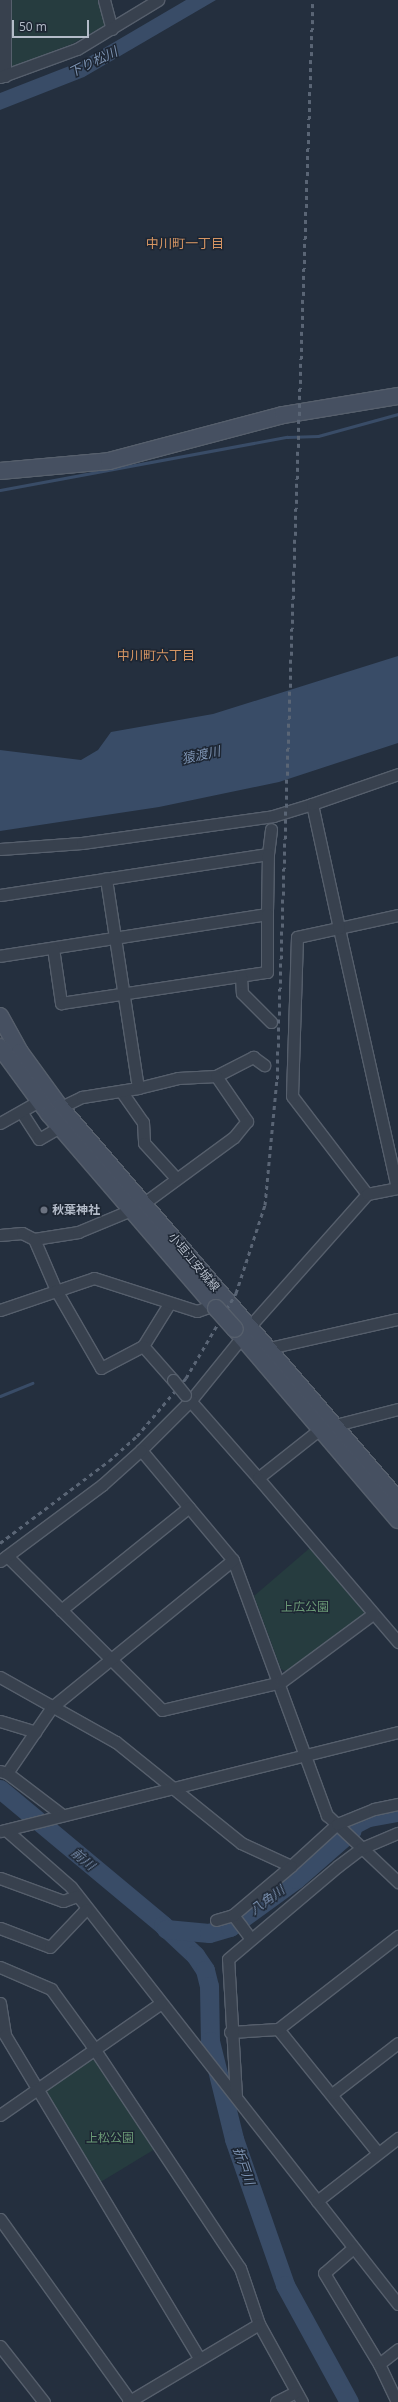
<!DOCTYPE html>
<meta charset="utf-8">
<style>
body{margin:0}
#map{position:relative;width:398px;height:2402px;overflow:hidden;background:#242f3e;font-family:"Open Sans","Noto Sans JP",sans-serif}
div>[style]{position:absolute}
.green>*{inset:0;background:#263c3f}
.water>*{inset:0;background:#394c67}
.stream>*{height:3px;margin:-1.5px;padding:0 1.5px;transform-origin:1.5px;border-radius:1.5px;background:#394c67}
.canal>*{height:11px;margin:-5.5px;padding:0 5.5px;transform-origin:5.5px;border-radius:5.5px;background:#394c67}
.river>*{height:19px;margin:-9.5px;padding:0 9.5px;transform-origin:9.5px;border-radius:9.5px;background:#394c67}
.roads{filter:drop-shadow(1px 0 #565f6c) drop-shadow(-1px 0 #565f6c) drop-shadow(0 1px #565f6c) drop-shadow(0 -1px #565f6c)}
.street>*{height:11px;margin:-5.5px;padding:0 5.5px;transform-origin:5.5px;border-radius:5.5px;background:#38414e}
.secondary>*{height:16px;margin:-8px;padding:0 8px;transform-origin:8px;border-radius:8px;background:#465061}
.rail>*{height:3px;margin-top:-1.5px;transform-origin:0;background:repeating-linear-gradient(90deg,#5a6575 0 4px,transparent 0 8px)}
.bridges{filter:drop-shadow(1px 0 #565f6c) drop-shadow(-1px 0 #565f6c) drop-shadow(0 1px #565f6c) drop-shadow(0 -1px #565f6c)}
.street-bridge>*{height:11px;margin:-5.5px;padding:0 5.5px;transform-origin:5.5px;border-radius:5.5px;background:#38414e}
.secondary-bridge>*{height:16px;margin:-8px;padding:0 8px;transform-origin:8px;border-radius:8px;background:#465061}
.dots>*{width:11px;height:11px;translate:-50% -50%;box-sizing:border-box;border:2px solid #1d2633;border-radius:50%}
span{translate:-50% -50%;white-space:nowrap;text-align:center;line-height:1.15;-webkit-text-stroke:3px #1d2633;paint-order:stroke}
.poi-label{font-size:12px;color:#b4bcc9;font-weight:700}
.left{translate:0 -50%;text-align:left}
.street-label{font-size:12px;color:#b4bcc9}
.park-label{font-size:12px;color:#6b9a76}
.water-label{font-size:13px;color:#7c92b1;font-style:italic}
.neighbourhood-label{font-size:13px;color:#d59563}
.scale{position:absolute;left:12px;top:20px;width:77px;height:18px;box-sizing:border-box;border:2px solid #b4bcc9;border-top:0;padding-left:5px;font-size:12px;line-height:14px;white-space:nowrap;color:#b4bcc9;-webkit-text-stroke:3px #1d2633;paint-order:stroke}
</style>
<div id="map">
<div class="green">
<div style="clip-path:polygon(10px 0,100px 0,107px 24px,72px 44px,11px 67px)"></div>
<div style="clip-path:polygon(311px 1547px,364px 1609px,364px 1614px,287px 1672px,281px 1669px,254px 1596px)"></div>
<div style="clip-path:polygon(91px 2060px,98px 2061px,155px 2149px,99px 2183px,47px 2095px,48px 2088px)"></div>
</div>
<div class="water">
<div style="clip-path:polygon(186px 0,216px 0,84px 77px,0 110px,0 93px,82px 61px)"></div>
<div style="clip-path:polygon(398px 656px,398px 743px,279px 782px,159px 807px,0 831px,0 750px,81px 760px,98px 750px,111px 732px,213px 714px)"></div>
</div>
<div class="stream">
<div style="left:0;top:490px;width:292px;rotate:-10.5deg"></div>
<div style="left:287px;top:437px;width:31px;rotate:-2deg"></div>
<div style="left:318px;top:436px;width:83px;rotate:-15.4deg"></div>
<div style="left:0;top:1396px;width:35px;rotate:-22deg"></div>
</div>
<div class="canal">
<div style="left:352px;top:1830px;width:19px;rotate:-28deg"></div>
<div style="left:369px;top:1821px;width:29px;rotate:-10deg"></div>
</div>
<div class="river">
<div style="left:0;top:1789px;width:212px;rotate:39.8deg"></div>
<div style="left:163px;top:1925px;width:44px;rotate:43.2deg"></div>
<div style="left:195px;top:1955px;width:18px;rotate:56deg"></div>
<div style="left:205px;top:1970px;width:16px;rotate:76deg"></div>
<div style="left:209px;top:1986px;width:55px;rotate:89deg"></div>
<div style="left:210px;top:2041px;width:101px;rotate:76.2deg"></div>
<div style="left:234px;top:2139px;width:155px;rotate:70.7deg"></div>
<div style="left:285px;top:2285px;width:133px;rotate:61.3deg"></div>
<div style="left:166px;top:1929px;width:43px;rotate:5.3deg"></div>
<div style="left:209px;top:1933px;width:22px;rotate:-16deg"></div>
<div style="left:230px;top:1927px;width:82px;rotate:-36deg"></div>
<div style="left:296px;top:1879px;width:74px;rotate:-41.2deg"></div>
</div>
<div class="roads">
<div class="street">
<div style="left:5px;top:0;width:76px;rotate:90deg"></div>
<div style="left:104px;top:0;width:30px;rotate:75deg"></div>
<div style="left:0;top:77px;width:82px;rotate:-20deg"></div>
<div style="left:77px;top:49px;width:95px;rotate:-31.2deg"></div>
<div style="left:0;top:849px;width:82px;rotate:-4.2deg"></div>
<div style="left:82px;top:843px;width:193px;rotate:-8deg"></div>
<div style="left:273px;top:816px;width:41px;rotate:-17.1deg"></div>
<div style="left:268px;top:854px;width:25px;rotate:-83deg"></div>
<div style="left:0;top:895px;width:271px;rotate:-8.7deg"></div>
<div style="left:268px;top:854px;width:60px;rotate:91deg"></div>
<div style="left:267px;top:914px;width:270px;rotate:171.1deg"></div>
<div style="left:53px;top:948px;width:56px;rotate:81.7deg"></div>
<div style="left:61px;top:1003px;width:208px;rotate:-8.6deg"></div>
<div style="left:267px;top:972px;width:58px;rotate:-90deg"></div>
<div style="left:241px;top:976px;width:17px;rotate:87deg"></div>
<div style="left:242px;top:993px;width:41px;rotate:45deg"></div>
<div style="left:216px;top:1076px;width:42px;rotate:-27.2deg"></div>
<div style="left:253px;top:1057px;width:14px;rotate:36deg"></div>
<div style="left:138px;top:1088px;width:41px;rotate:-14deg"></div>
<div style="left:178px;top:1078px;width:38px;rotate:-3deg"></div>
<div style="left:216px;top:1076px;width:55px;rotate:55.4deg"></div>
<div style="left:247px;top:1121px;width:21px;rotate:129deg"></div>
<div style="left:234px;top:1137px;width:112px;rotate:143.7deg"></div>
<div style="left:121px;top:1091px;width:38px;rotate:55deg"></div>
<div style="left:143px;top:1122px;width:21px;rotate:87deg"></div>
<div style="left:144px;top:1143px;width:47px;rotate:47.6deg"></div>
<div style="left:55px;top:1110px;width:30px;rotate:-26deg"></div>
<div style="left:82px;top:1097px;width:57px;rotate:-9.1deg"></div>
<div style="left:138px;top:1088px;width:212px;rotate:-98.7deg"></div>
<div style="left:22px;top:1113px;width:31px;rotate:57deg"></div>
<div style="left:39px;top:1139px;width:24px;rotate:-30deg"></div>
<div style="left:0;top:1123px;width:45px;rotate:-29.4deg"></div>
<div style="left:397px;top:1188px;width:266px;rotate:-102.6deg"></div>
<div style="left:339px;top:928px;width:60px;rotate:-12.4deg"></div>
<div style="left:367px;top:1194px;width:123px;rotate:-127.4deg"></div>
<div style="left:292px;top:1096px;width:159px;rotate:-88.2deg"></div>
<div style="left:297px;top:937px;width:43px;rotate:-12.1deg"></div>
<div style="left:339px;top:928px;width:127px;rotate:-102.3deg"></div>
<div style="left:312px;top:804px;width:91px;rotate:-19.2deg"></div>
<div style="left:0;top:1235px;width:22px;rotate:-5deg"></div>
<div style="left:22px;top:1233px;width:13px;rotate:27deg"></div>
<div style="left:34px;top:1239px;width:45px;rotate:-9deg"></div>
<div style="left:78px;top:1232px;width:57px;rotate:-22.5deg"></div>
<div style="left:34px;top:1239px;width:56px;rotate:66.7deg"></div>
<div style="left:56px;top:1290px;width:90px;rotate:60deg"></div>
<div style="left:101px;top:1368px;width:47px;rotate:-27.6deg"></div>
<div style="left:169px;top:1304px;width:49px;rotate:121.8deg"></div>
<div style="left:143px;top:1346px;width:45px;rotate:48.6deg"></div>
<div style="left:0;top:1310px;width:99px;rotate:-18.8deg"></div>
<div style="left:94px;top:1278px;width:108px;rotate:17.8deg"></div>
<div style="left:197px;top:1311px;width:18px;rotate:-19deg"></div>
<div style="left:250px;top:1326px;width:176px;rotate:-48.4deg"></div>
<div style="left:367px;top:1194px;width:32px;rotate:-11deg"></div>
<div style="left:242px;top:1337px;width:81px;rotate:129deg"></div>
<div style="left:191px;top:1400px;width:71px;rotate:135deg"></div>
<div style="left:141px;top:1450px;width:143px;rotate:50.1deg"></div>
<div style="left:233px;top:1560px;width:272px;rotate:69.8deg"></div>
<div style="left:327px;top:1815px;width:98px;rotate:43.3deg"></div>
<div style="left:269px;top:1348px;width:132px;rotate:-12.7deg"></div>
<div style="left:186px;top:1396px;width:109px;rotate:48.7deg"></div>
<div style="left:398px;top:1409px;width:81px;rotate:165.6deg"></div>
<div style="left:320px;top:1429px;width:79px;rotate:141.7deg"></div>
<div style="left:258px;top:1478px;width:216px;rotate:49.5deg"></div>
<div style="left:7px;top:1556px;width:218px;rotate:44.8deg"></div>
<div style="left:162px;top:1710px;width:122px;rotate:-13.2deg"></div>
<div style="left:281px;top:1682px;width:114px;rotate:-36.5deg"></div>
<div style="left:0;top:1561px;width:127px;rotate:-36.7deg"></div>
<div style="left:102px;top:1485px;width:52px;rotate:-41.9deg"></div>
<div style="left:61px;top:1610px;width:164px;rotate:-38.8deg"></div>
<div style="left:0;top:1677px;width:133px;rotate:29.3deg"></div>
<div style="left:116px;top:1742px;width:161px;rotate:38.9deg"></div>
<div style="left:241px;top:1843px;width:55px;rotate:24.7deg"></div>
<div style="left:291px;top:1866px;width:62px;rotate:-42.4deg"></div>
<div style="left:337px;top:1824px;width:40px;rotate:-22deg"></div>
<div style="left:374px;top:1809px;width:25px;rotate:-12deg"></div>
<div style="left:0;top:1721px;width:37px;rotate:17deg"></div>
<div style="left:0;top:1771px;width:7px;rotate:16deg"></div>
<div style="left:7px;top:1773px;width:80px;rotate:-55.7deg"></div>
<div style="left:52px;top:1707px;width:233px;rotate:-39.1deg"></div>
<div style="left:7px;top:1773px;width:68px;rotate:37.2deg"></div>
<div style="left:6px;top:1830px;width:86px;rotate:41.2deg"></div>
<div style="left:71px;top:1887px;width:530px;rotate:51.9deg"></div>
<div style="left:1px;top:1831px;width:409px;rotate:-14deg"></div>
<div style="left:0;top:1878px;width:67px;rotate:20.1deg"></div>
<div style="left:63px;top:1901px;width:15px;rotate:-20deg"></div>
<div style="left:233px;top:1915px;width:30px;rotate:53deg"></div>
<div style="left:216px;top:1920px;width:18px;rotate:-16deg"></div>
<div style="left:233px;top:1915px;width:76px;rotate:-40.2deg"></div>
<div style="left:0;top:1928px;width:53px;rotate:20.8deg"></div>
<div style="left:50px;top:1947px;width:52px;rotate:-46.5deg"></div>
<div style="left:0;top:1967px;width:56px;rotate:23.3deg"></div>
<div style="left:51px;top:1989px;width:68px;rotate:54deg"></div>
<div style="left:91px;top:2044px;width:269px;rotate:56.4deg"></div>
<div style="left:240px;top:2268px;width:59px;rotate:71.3deg"></div>
<div style="left:259px;top:2324px;width:89px;rotate:61.1deg"></div>
<div style="left:0;top:2003px;width:32px;rotate:81deg"></div>
<div style="left:5px;top:2035px;width:378px;rotate:59deg"></div>
<div style="left:278px;top:2029px;width:159px;rotate:51.1deg"></div>
<div style="left:230px;top:2032px;width:48px;rotate:-3.6deg"></div>
<div style="left:278px;top:2029px;width:152px;rotate:-37.8deg"></div>
<div style="left:332px;top:2094px;width:83px;rotate:-37.7deg"></div>
<div style="left:236px;top:2096px;width:137px;rotate:-93.3deg"></div>
<div style="left:228px;top:1959px;width:144px;rotate:-40.2deg"></div>
<div style="left:338px;top:1866px;width:30px;rotate:-37deg"></div>
<div style="left:362px;top:1848px;width:39px;rotate:-23deg"></div>
<div style="left:0;top:2115px;width:196px;rotate:-34.8deg"></div>
<div style="left:317px;top:2201px;width:103px;rotate:-37.9deg"></div>
<div style="left:0;top:2219px;width:225px;rotate:54.4deg"></div>
<div style="left:353px;top:2248px;width:38px;rotate:139deg"></div>
<div style="left:324px;top:2273px;width:106px;rotate:58.9deg"></div>
<div style="left:0;top:2346px;width:71px;rotate:51.8deg"></div>
<div style="left:128px;top:2402px;width:152px;rotate:-30.8deg"></div>
<div style="left:276px;top:2402px;width:22px;rotate:-27deg"></div>
<div style="left:397px;top:2402px;width:42px;rotate:-115.3deg"></div>
<div style="left:379px;top:2364px;width:24px;rotate:-38deg"></div>
</div>
<div class="secondary">
<div style="left:0;top:471px;width:109px;rotate:-5.2deg"></div>
<div style="left:109px;top:461px;width:180px;rotate:-14.8deg"></div>
<div style="left:283px;top:415px;width:117px;rotate:-9.4deg"></div>
<div style="left:0;top:1016px;width:41px;rotate:60.9deg"></div>
<div style="left:20px;top:1052px;width:68px;rotate:54deg"></div>
<div style="left:60px;top:1107px;width:518px;rotate:49.3deg"></div>
<div style="left:0;top:1047px;width:83px;rotate:53.8deg"></div>
<div style="left:49px;top:1114px;width:256px;rotate:49.3deg"></div>
<div style="left:235px;top:1329px;width:251px;rotate:49.5deg"></div>
</div>
</div>
<div class="rail">
<div style="left:0;top:1543px;width:136px;rotate:-37deg"></div>
<div style="left:109px;top:1461px;width:38px;rotate:-42deg"></div>
<div style="left:137px;top:1436px;width:76px;rotate:-49.8deg"></div>
<div style="left:186px;top:1378px;width:99px;rotate:-59.5deg"></div>
<div style="left:236px;top:1293px;width:93px;rotate:-71.8deg"></div>
<div style="left:265px;top:1205px;width:127px;rotate:-84.6deg"></div>
<div style="left:277px;top:1079px;width:1080px;rotate:-88.09deg"></div>
</div>
<div class="bridges">
<div class="street-bridge">
<div style="left:173px;top:1380px;width:19px;rotate:51deg"></div>
</div>
<div class="secondary-bridge">
<div style="left:216px;top:1308px;width:28px;rotate:48deg"></div>
</div>
</div>
<div class="dots">
<div style="left:44px;top:1210px;background:#6b7280"></div>
</div>
<div class="poi-label">
<span class="left" style="left:52px;top:1210px">秋葉神社</span>
</div>
<div class="street-label">
<span style="left:194px;top:1262px;rotate:50deg">小垣江安城線</span>
</div>
<div class="park-label">
<span style="left:305px;top:1607px">上広公園</span>
<span style="left:110px;top:2138px">上松公園</span>
</div>
<div class="water-label">
<span style="left:93px;top:62px;rotate:-26deg">下り松川</span>
<span style="left:201px;top:755px;rotate:-12deg">猿渡川</span>
<span style="left:83px;top:1859px;rotate:40deg">前川</span>
<span style="left:267px;top:1900px;rotate:-36deg">八角川</span>
<span style="left:244px;top:2166px;rotate:71deg">折戸川</span>
</div>
<div class="neighbourhood-label">
<span style="left:185px;top:243px">中川町一丁目</span>
<span style="left:156px;top:655px">中川町六丁目</span>
</div>
<div class="scale">50 m</div>
</div>
